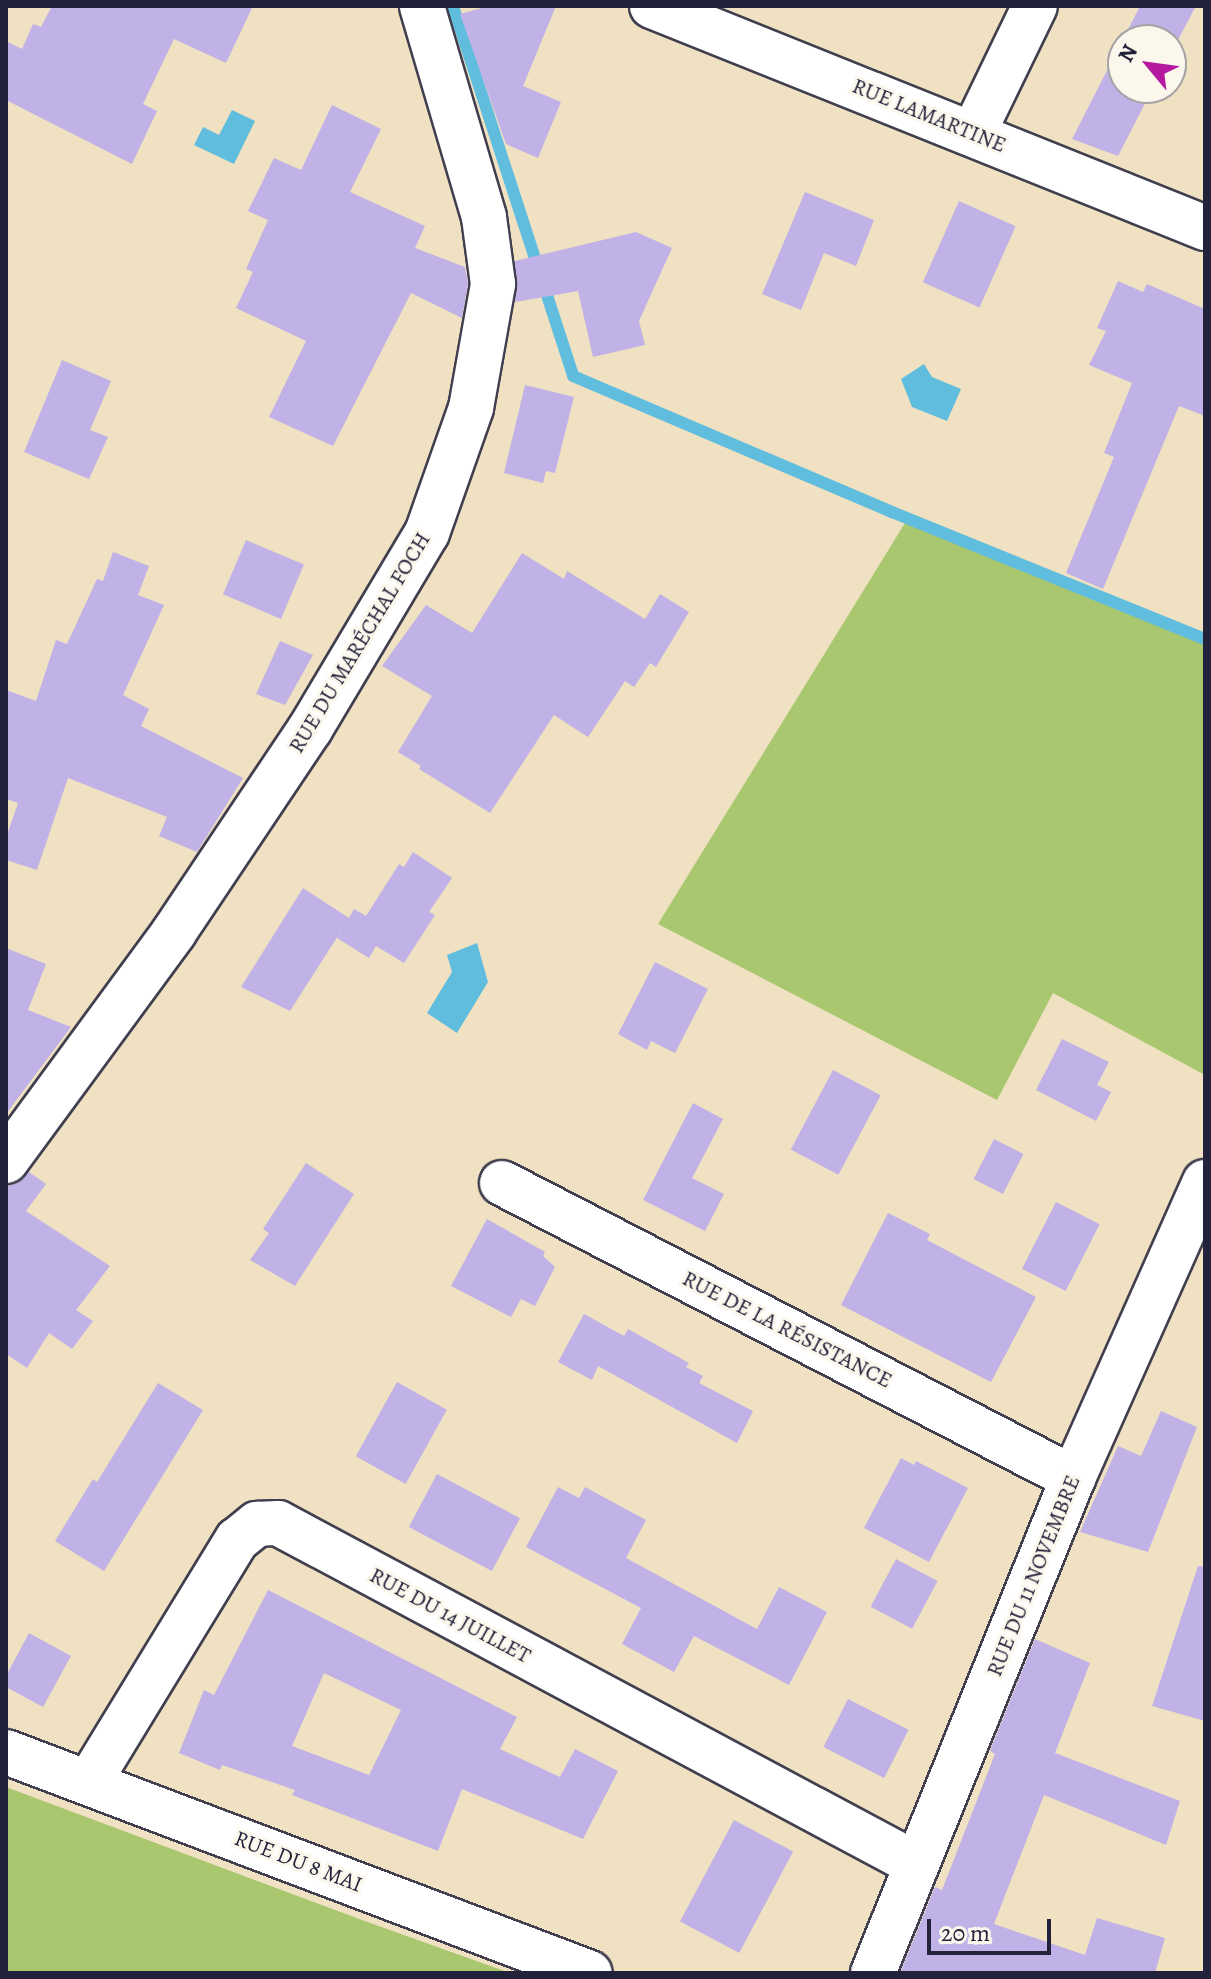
<!DOCTYPE html>
<meta charset="utf-8">
<style>
body{margin:0}
#map{position:relative;width:1211px;height:1979px;overflow:hidden;background:#efe1c2;font-family:Alegreya,serif}
div>[style]{position:absolute}
.green>*{inset:0;background:#a8c76e}
.water>*{inset:0;background:#61bdde}
.stream>*{height:12px;margin:-6px;padding:0 6px;transform-origin:6px;border-radius:6px;background:#61bdde}
.building>*{inset:0;background:#c0b2e6;transform-origin:0 0}
.roads{filter:drop-shadow(2px 0 #413f4f) drop-shadow(-2px 0 #413f4f) drop-shadow(0 2px #413f4f) drop-shadow(0 -2px #413f4f)}
.minor>*{height:44px;margin:-22px;padding:0 22px;transform-origin:22px;border-radius:22px;background:#fff}
span{translate:-50% -50%;white-space:nowrap;text-align:center;line-height:1.15;-webkit-text-stroke:6px #fbf7ec;paint-order:stroke}
.street-label{font-size:22px;color:#22223b}
.frame{position:absolute;inset:0;border:8px solid #22223b;pointer-events:none}
.north{position:absolute;left:1107px;top:24px;width:80px;height:80px;box-sizing:border-box;background:#fbf7ec;border:2px solid #a4a2a5;border-radius:50%;rotate:299deg;font-size:22px;font-weight:700;line-height:32px;text-align:center;color:#22223b}
.north::after{content:'';display:block;margin:auto;width:28px;height:36px;background:#b5179e;clip-path:polygon(50% 0,100% 100%,50% 72%,0 100%)}
.scale{position:absolute;left:927px;top:1919px;width:124px;height:36px;box-sizing:border-box;border:4px solid #22223b;border-top:0;padding-left:10px;font-size:24px;line-height:28px;white-space:nowrap;color:#22223b;-webkit-text-stroke:6px #fbf7ec;paint-order:stroke}
</style>
<div id="map">
<div class="green">
<div style="clip-path:polygon(905px 523px,1205px 641px,1205px 1075px,1053px 993px,997px 1100px,658px 924px)"></div>
<div style="clip-path:polygon(6px 1787px,362px 1920px,510px 1973px,6px 1973px)"></div>
</div>
<div class="water">
<div style="clip-path:polygon(232px 110px,255px 121px,234px 164px,194px 145px,203px 127px,219px 135px)"></div>
<div style="clip-path:polygon(924px 364px,932px 377px,961px 389px,947px 421px,912px 407px,901px 379px)"></div>
<div style="clip-path:polygon(477px 943px,488px 982px,457px 1033px,427px 1013px,452px 972px,447px 955px)"></div>
</div>
<div class="stream">
<div style="left:453px;top:6px;width:389px;rotate:72deg"></div>
<div style="left:573px;top:376px;width:347px;rotate:23.1deg"></div>
<div style="left:892px;top:512px;width:338px;rotate:22.1deg"></div>
</div>
<div class="building">
<div style="clip-path:polygon(52px 6px,253px 6px,226px 63px,174px 39px,143px 104px,157px 111px,132px 164px,6px 100px,6px 41px,22px 49px,33px 24px,41px 27px)"></div>
<div style="clip-path:polygon(489px 6px,556px 6px,523px 86px,561px 102px,538px 158px,506px 144px,460px 14px)"></div>
<div style="clip-path:polygon(1140px 6px,1196px 6px,1171px 53px,1171px 40px,1123px 40px,1123px 88px,1153px 88px,1118px 156px,1072px 139px)"></div>
<div style="clip-path:polygon(332px 105px,381px 129px,350px 192px,425px 226px,415px 248px,465px 267px,468px 283px,462px 318px,411px 293px,333px 446px,269px 417px,306px 341px,236px 308px,253px 272px,246px 269px,268px 220px,248px 211px,274px 158px,301px 170px)"></div>
<div style="clip-path:polygon(805px 192px,874px 220px,856px 266px,824px 253px,801px 310px,762px 294px)"></div>
<div style="left:959px;top:201px;width:62px;height:89px;rotate:24deg"></div>
<div style="clip-path:polygon(636px 232px,672px 248px,639px 321px,645px 345px,593px 357px,578px 291px,515px 302px,515px 261px)"></div>
<div style="clip-path:polygon(1118px 281px,1143px 292px,1147px 284px,1205px 309px,1205px 416px,1179px 406px,1103px 589px,1066px 573px,1114px 457px,1104px 453px,1132px 383px,1089px 365px,1106px 331px,1097px 328px)"></div>
<div style="clip-path:polygon(62px 360px,111px 381px,90px 430px,108px 437px,89px 479px,24px 452px)"></div>
<div style="clip-path:polygon(525px 385px,574px 397px,555px 473px,546px 471px,543px 483px,504px 473px)"></div>
<div style="left:246px;top:540px;width:63px;height:59px;rotate:23deg"></div>
<div style="clip-path:polygon(113px 552px,149px 566px,138px 595px,164px 605px,123px 695px,149px 709px,141px 726px,243px 778px,197px 852px,159px 836px,167px 817px,68px 778px,37px 870px,6px 860px,6px 838px,18px 803px,6px 799px,6px 690px,36px 701px,56px 640px,67px 644px,97px 579px,103px 581px)"></div>
<div style="clip-path:polygon(522px 553px,564px 579px,567px 571px,645px 619px,660px 594px,689px 612px,656px 667px,650px 663px,634px 687px,625px 681px,588px 737px,554px 715px,490px 813px,419px 769px,421px 766px,398px 752px,432px 696px,382px 666px,426px 605px,472px 633px)"></div>
<div style="clip-path:polygon(280px 641px,313px 655px,285px 705px,256px 694px)"></div>
<div style="clip-path:polygon(413px 852px,452px 878px,429px 912px,435px 915px,404px 963px,376px 946px,369px 958px,337px 938px,343px 928px,290px 1011px,241px 987px,303px 888px,349px 918px,354px 909px,366px 916px,399px 864px,404px 867px)"></div>
<div style="clip-path:polygon(6px 948px,46px 964px,28px 1010px,71px 1027px,6px 1114px)"></div>
<div style="clip-path:polygon(655px 962px,708px 989px,675px 1053px,651px 1041px,647px 1050px,618px 1034px)"></div>
<div style="clip-path:polygon(1062px 1039px,1109px 1062px,1097px 1085px,1111px 1092px,1096px 1121px,1036px 1090px)"></div>
<div style="left:833px;top:1070px;width:54px;height:90px;rotate:28deg"></div>
<div style="clip-path:polygon(693px 1103px,723px 1119px,692px 1178px,724px 1194px,705px 1231px,643px 1200px)"></div>
<div style="left:994px;top:1139px;width:33px;height:45px;rotate:27deg"></div>
<div style="clip-path:polygon(306px 1163px,354px 1194px,295px 1286px,250px 1260px,269px 1233px,263px 1229px)"></div>
<div style="clip-path:polygon(29px 1172px,46px 1184px,26px 1211px,110px 1266px,76px 1310px,93px 1321px,72px 1349px,49px 1333px,27px 1368px,6px 1354px,6px 1186px,17px 1183px)"></div>
<div style="left:1056px;top:1202px;width:49px;height:75px;rotate:27deg"></div>
<div style="clip-path:polygon(888px 1213px,930px 1234px,927px 1240px,1036px 1297px,991px 1382px,841px 1305px)"></div>
<div style="clip-path:polygon(487px 1219px,545px 1252px,543px 1256px,555px 1267px,535px 1306px,521px 1299px,511px 1317px,451px 1286px)"></div>
<div style="clip-path:polygon(584px 1314px,624px 1336px,628px 1329px,689px 1363px,686px 1367px,703px 1376px,699px 1383px,753px 1411px,737px 1443px,598px 1366px,592px 1380px,558px 1362px)"></div>
<div style="left:397px;top:1382px;width:57px;height:85px;rotate:29deg"></div>
<div style="clip-path:polygon(158px 1383px,203px 1410px,104px 1571px,55px 1541px,93px 1479px,97px 1482px)"></div>
<div style="clip-path:polygon(1161px 1411px,1197px 1427px,1148px 1552px,1080px 1532px,1118px 1446px,1141px 1456px)"></div>
<div style="clip-path:polygon(901px 1458px,914px 1465px,916px 1461px,968px 1488px,929px 1562px,864px 1528px)"></div>
<div style="left:437px;top:1474px;width:94px;height:60px;rotate:28deg"></div>
<div style="clip-path:polygon(558px 1487px,579px 1498px,585px 1487px,646px 1520px,626px 1558px,757px 1629px,779px 1587px,827px 1612px,789px 1685px,694px 1636px,674px 1672px,622px 1644px,641px 1608px,526px 1547px)"></div>
<div style="left:896px;top:1559px;width:47px;height:54px;rotate:28deg"></div>
<div style="clip-path:polygon(1198px 1566px,1205px 1567px,1205px 1721px,1152px 1706px)"></div>
<div style="clip-path:polygon(evenodd,268px 1590px,517px 1717px,500px 1749px,560px 1777px,575px 1749px,618px 1771px,583px 1839px,462px 1789px,438px 1851px,292px 1795px,295px 1790px,222px 1765px,220px 1770px,179px 1753px,204px 1690px,214px 1695px,268px 1590px,324px 1673px,401px 1710px,369px 1775px,292px 1746px,324px 1673px)"></div>
<div style="clip-path:polygon(29px 1633px,71px 1656px,43px 1707px,6px 1687px,6px 1676px)"></div>
<div style="clip-path:polygon(1035px 1639px,1090px 1663px,1055px 1753px,1180px 1801px,1166px 1845px,1044px 1795px,994px 1924px,1085px 1955px,1097px 1918px,1165px 1938px,1155px 1973px,900px 1973px,935px 1887px,942px 1890px,995px 1754px,990px 1751px)"></div>
<div style="left:848px;top:1699px;width:68px;height:54px;rotate:27deg"></div>
<div style="left:734px;top:1820px;width:67px;height:115px;rotate:28deg"></div>
</div>
<div class="roads">
<div class="minor">
<div style="left:652px;top:6px;width:596px;rotate:21.87deg"></div>
<div style="left:973px;top:134px;width:142px;rotate:-64.2deg"></div>
<div style="left:6px;top:1161px;width:284px;rotate:-53.7deg"></div>
<div style="left:174px;top:932px;width:244px;rotate:-56.2deg"></div>
<div style="left:310px;top:729px;width:228px;rotate:-59.2deg"></div>
<div style="left:427px;top:533px;width:133px;rotate:-70.6deg"></div>
<div style="left:471px;top:408px;width:126px;rotate:-79.9deg"></div>
<div style="left:493px;top:284px;width:68px;rotate:-97.7deg"></div>
<div style="left:484px;top:217px;width:220px;rotate:-106.4deg"></div>
<div style="left:502px;top:1183px;width:643px;rotate:27.32deg"></div>
<div style="left:6px;top:1752px;width:624px;rotate:20.73deg"></div>
<div style="left:89px;top:1782px;width:284px;rotate:-58.6deg"></div>
<div style="left:237px;top:1540px;width:26px;rotate:-39deg"></div>
<div style="left:257px;top:1524px;width:21px;rotate:-3deg"></div>
<div style="left:278px;top:1523px;width:721px;rotate:28.13deg"></div>
<div style="left:873px;top:1973px;width:534px;rotate:-68deg"></div>
<div style="left:1073px;top:1478px;width:324px;rotate:-66deg"></div>
</div>
</div>
<div class="street-label">
<span style="left:929px;top:116px;rotate:22deg">RUE LAMARTINE</span>
<span style="left:360px;top:643px;rotate:-59deg">RUE DU MARÉCHAL FOCH</span>
<span style="left:787px;top:1330px;rotate:27deg">RUE DE LA RÉSISTANCE</span>
<span style="left:1034px;top:1576px;rotate:-68deg">RUE DU 11 NOVEMBRE</span>
<span style="left:450px;top:1616px;rotate:28deg">RUE DU 14 JUILLET</span>
<span style="left:298px;top:1862px;rotate:21deg">RUE DU 8 MAI</span>
</div>
<div class="frame"></div>
<div class="north">N</div>
<div class="scale">20 m</div>
</div>
